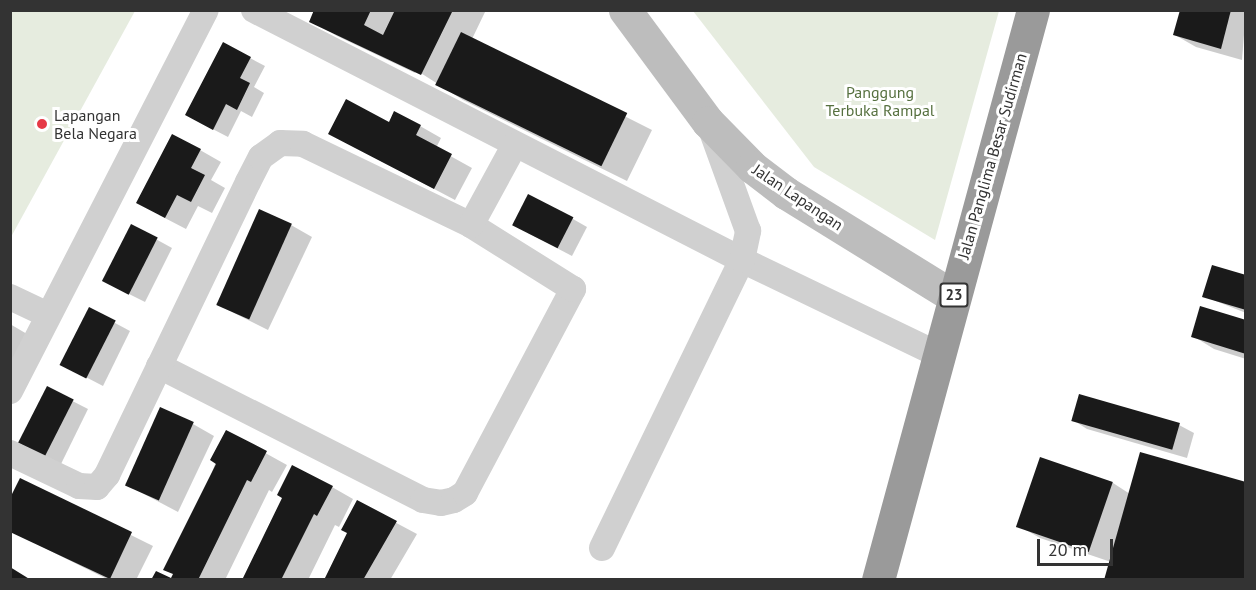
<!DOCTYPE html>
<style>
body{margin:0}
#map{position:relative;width:1256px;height:590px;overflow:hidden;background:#fff;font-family:"PT Sans",sans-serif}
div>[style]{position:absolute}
.green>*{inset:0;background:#e6ecdf}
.shadow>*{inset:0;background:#0003}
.building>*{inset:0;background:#1a1a1a;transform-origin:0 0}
.street>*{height:26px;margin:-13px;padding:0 13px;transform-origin:13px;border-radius:13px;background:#d0d0d0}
.secondary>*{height:33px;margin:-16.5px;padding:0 16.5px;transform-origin:16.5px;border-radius:16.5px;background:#bdbdbd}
.highway>*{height:33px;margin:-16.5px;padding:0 16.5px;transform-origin:16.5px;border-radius:16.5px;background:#9a9a9a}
.dots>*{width:16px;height:16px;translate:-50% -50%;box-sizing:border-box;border:3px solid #fff;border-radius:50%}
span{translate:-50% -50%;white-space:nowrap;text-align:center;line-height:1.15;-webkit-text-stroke:6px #fff;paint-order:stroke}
.shield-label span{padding:2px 4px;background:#fff;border:2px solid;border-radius:4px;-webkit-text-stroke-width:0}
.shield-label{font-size:15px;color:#333;font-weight:700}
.park-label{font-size:16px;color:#56703f}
.poi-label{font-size:16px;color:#333}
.left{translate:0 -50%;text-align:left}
.street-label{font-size:16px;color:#333}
.frame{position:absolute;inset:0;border:12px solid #333;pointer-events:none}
.scale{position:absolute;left:1037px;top:539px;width:76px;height:27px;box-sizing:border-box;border:3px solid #333;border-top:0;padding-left:8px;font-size:18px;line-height:21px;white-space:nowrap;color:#333;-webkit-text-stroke:4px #fff;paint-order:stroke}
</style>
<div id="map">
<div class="green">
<div style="clip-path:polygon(11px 10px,135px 11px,11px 237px,10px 11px)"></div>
<div style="clip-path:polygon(693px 11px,999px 11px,935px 240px,814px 167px)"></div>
</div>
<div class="shadow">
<div style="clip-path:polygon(316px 10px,486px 10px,472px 39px,652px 130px,627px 181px,463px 100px,416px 70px,415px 73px,337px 36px,311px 21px)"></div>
<div style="clip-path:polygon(1181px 10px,1246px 10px,1242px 60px,1196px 47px,1175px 35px)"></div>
<div style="clip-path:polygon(250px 58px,265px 66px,254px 87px,264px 93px,252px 117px,241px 111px,228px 137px,201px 123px)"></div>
<div style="clip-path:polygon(390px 124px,420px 126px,441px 138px,436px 148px,472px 168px,455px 200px,330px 134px)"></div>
<div style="clip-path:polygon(200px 150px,221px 162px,211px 180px,225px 188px,212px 213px,198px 206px,186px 229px,159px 215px)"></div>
<div style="clip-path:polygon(573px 219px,587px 227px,572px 256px,528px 233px)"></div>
<div style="clip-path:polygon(291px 225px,312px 237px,268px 330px,216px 304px)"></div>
<div style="clip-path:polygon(132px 226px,172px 248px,145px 302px,119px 289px)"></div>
<div style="clip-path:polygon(1246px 277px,1246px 313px,1203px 296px)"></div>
<div style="clip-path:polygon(89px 309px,130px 331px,103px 386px,76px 372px)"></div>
<div style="clip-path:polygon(1246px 322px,1246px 359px,1214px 349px,1193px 336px)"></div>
<div style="clip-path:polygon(10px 324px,27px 334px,13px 362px,10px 361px)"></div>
<div style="clip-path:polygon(47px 388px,88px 409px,61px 464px,35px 451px)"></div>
<div style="clip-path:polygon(1073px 420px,1179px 425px,1194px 433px,1187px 458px,1087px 429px)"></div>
<div style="clip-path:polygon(193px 424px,214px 436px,178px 512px,125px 484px)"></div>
<div style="clip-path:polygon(227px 432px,287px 465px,272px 492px,269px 490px,225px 580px,172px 580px)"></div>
<div style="clip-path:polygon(1041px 459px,1113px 483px,1130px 494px,1111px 562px,1040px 538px,1019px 526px)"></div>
<div style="clip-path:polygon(20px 480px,153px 546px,136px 580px,109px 580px,10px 531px)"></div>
<div style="clip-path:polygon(332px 487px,353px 499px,339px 527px,335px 525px,308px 580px,244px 580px)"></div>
<div style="clip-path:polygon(357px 502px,417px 534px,390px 580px,325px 580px,349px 533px)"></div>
</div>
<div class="building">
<div style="clip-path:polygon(314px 10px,371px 10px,364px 25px,383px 35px,395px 10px,453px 10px,421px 75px,309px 22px)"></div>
<div style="clip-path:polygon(1180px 10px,1231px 10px,1221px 49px,1173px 35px)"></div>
<div style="left:461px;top:32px;width:185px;height:59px;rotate:26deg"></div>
<div style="clip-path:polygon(223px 42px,251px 57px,240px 78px,250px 83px,237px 110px,226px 104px,213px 130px,185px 115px)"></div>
<div style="clip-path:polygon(346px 99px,389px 122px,394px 111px,421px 125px,416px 135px,452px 154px,434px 189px,328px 134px)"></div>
<div style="clip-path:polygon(172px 134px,201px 149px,191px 168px,205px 175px,191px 202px,177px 195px,165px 218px,136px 203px)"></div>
<div style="left:528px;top:194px;width:51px;height:35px;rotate:27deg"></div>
<div style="left:259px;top:209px;width:36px;height:105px;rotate:24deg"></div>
<div style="left:131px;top:224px;width:30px;height:64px;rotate:27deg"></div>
<div style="clip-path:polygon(1212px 265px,1246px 275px,1246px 310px,1202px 297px)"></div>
<div style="clip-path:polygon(1200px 306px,1246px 320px,1246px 354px,1191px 337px)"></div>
<div style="left:89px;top:307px;width:30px;height:65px;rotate:27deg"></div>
<div style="left:47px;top:386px;width:30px;height:64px;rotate:27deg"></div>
<div style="left:1079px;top:394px;width:105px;height:28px;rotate:16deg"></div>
<div style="left:160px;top:407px;width:37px;height:86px;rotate:24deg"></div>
<div style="clip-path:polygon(226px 430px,267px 451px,251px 482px,247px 480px,198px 580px,151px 580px,156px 571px,171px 578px,173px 574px,163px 570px,216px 464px,210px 460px)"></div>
<div style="clip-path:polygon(1140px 452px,1246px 482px,1246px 580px,1104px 580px)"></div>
<div style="left:1040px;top:457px;width:77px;height:74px;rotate:19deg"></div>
<div style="clip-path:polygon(292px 465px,333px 486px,317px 516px,314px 514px,281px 580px,242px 580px,282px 498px,277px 495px)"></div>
<div style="clip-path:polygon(20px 478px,132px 532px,110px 579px,10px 532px,10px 498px)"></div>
<div style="clip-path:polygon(357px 500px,397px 521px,363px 580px,324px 580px,347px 533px,341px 530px)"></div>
<div style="clip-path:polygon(10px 567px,31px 580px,10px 580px)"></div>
</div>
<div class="street">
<div style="left:254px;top:10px;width:548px;rotate:27.13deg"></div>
<div style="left:742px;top:260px;width:216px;rotate:25.7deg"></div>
<div style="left:10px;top:297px;width:42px;rotate:25.3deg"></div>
<div style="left:159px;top:366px;width:296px;rotate:26.9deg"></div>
<div style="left:423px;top:500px;width:18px;rotate:9deg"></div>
<div style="left:441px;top:503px;width:13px;rotate:-13deg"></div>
<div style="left:454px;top:500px;width:13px;rotate:-32deg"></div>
<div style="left:465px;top:493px;width:231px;rotate:-62.1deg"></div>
<div style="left:573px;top:289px;width:120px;rotate:-147.9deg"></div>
<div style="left:10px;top:391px;width:428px;rotate:-62.8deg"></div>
<div style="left:10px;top:453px;width:76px;rotate:25.6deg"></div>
<div style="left:79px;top:486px;width:18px;rotate:3deg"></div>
<div style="left:97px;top:487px;width:16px;rotate:-50deg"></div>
<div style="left:107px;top:475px;width:325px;rotate:-64.3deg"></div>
<div style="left:248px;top:182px;width:28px;rotate:-63deg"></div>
<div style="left:261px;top:157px;width:24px;rotate:-36deg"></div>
<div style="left:280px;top:143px;width:23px;rotate:2deg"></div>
<div style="left:303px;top:144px;width:187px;rotate:25.7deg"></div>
<div style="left:471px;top:225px;width:90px;rotate:-61.4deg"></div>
<div style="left:602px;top:548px;width:320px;rotate:-64.1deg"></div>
<div style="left:742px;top:260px;width:30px;rotate:-78deg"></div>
<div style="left:748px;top:231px;width:109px;rotate:-109.9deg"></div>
</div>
<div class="secondary">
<div style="left:625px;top:10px;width:139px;rotate:53.5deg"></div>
<div style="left:708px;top:122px;width:63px;rotate:45.6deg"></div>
<div style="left:752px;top:167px;width:43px;rotate:37.4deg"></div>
<div style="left:786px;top:193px;width:196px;rotate:31.7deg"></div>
</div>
<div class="highway">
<div style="left:878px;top:580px;width:591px;rotate:-74.79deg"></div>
</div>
<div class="dots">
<div style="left:42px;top:124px;background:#e63946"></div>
</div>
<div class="shield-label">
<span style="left:954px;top:295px">23</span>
</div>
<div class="park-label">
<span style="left:880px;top:101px">Panggung<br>Terbuka Rampal</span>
</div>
<div class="poi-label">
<span class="left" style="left:54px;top:124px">Lapangan<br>Bela Negara</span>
</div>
<div class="street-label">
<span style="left:992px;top:156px;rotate:-74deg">Jalan Panglima Besar Sudirman</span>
<span style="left:798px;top:197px;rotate:34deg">Jalan Lapangan</span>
</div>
<div class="frame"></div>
<div class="scale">20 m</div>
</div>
